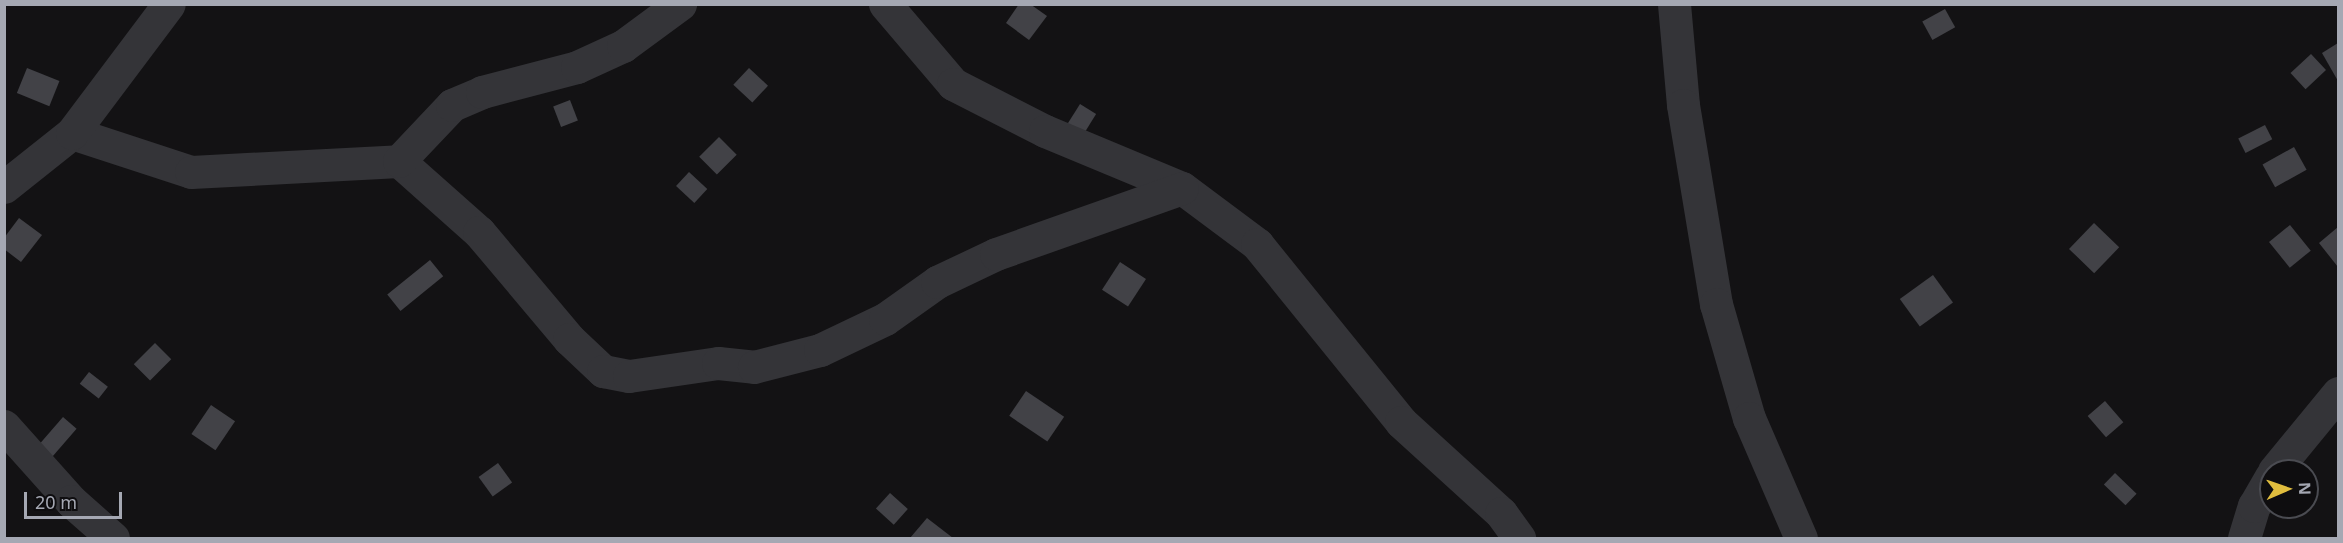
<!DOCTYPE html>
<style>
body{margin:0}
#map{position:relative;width:2343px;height:543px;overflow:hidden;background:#131214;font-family:"Noto Sans",sans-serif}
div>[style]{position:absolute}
.building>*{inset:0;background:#424247;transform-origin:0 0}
.street>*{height:33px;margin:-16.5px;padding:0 16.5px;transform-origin:16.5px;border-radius:16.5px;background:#343438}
span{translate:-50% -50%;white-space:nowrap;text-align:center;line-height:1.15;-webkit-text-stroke:4.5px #0e0d0f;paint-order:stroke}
.frame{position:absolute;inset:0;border:6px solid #a5a8b3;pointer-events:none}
.north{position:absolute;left:2259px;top:459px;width:60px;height:60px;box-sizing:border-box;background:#0e0d0f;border:2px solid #4a4b51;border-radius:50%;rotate:88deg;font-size:16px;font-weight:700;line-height:24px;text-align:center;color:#a5a8b3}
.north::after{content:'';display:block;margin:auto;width:21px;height:27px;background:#e0bd3e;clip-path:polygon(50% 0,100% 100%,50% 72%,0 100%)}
.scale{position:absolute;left:24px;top:492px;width:98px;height:27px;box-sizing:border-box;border:3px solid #a5a8b3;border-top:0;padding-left:8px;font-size:18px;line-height:21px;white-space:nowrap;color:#a5a8b3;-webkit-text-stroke:4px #0e0d0f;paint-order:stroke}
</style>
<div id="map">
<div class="building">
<div style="clip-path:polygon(1019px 4px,1030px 4px,1047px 16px,1029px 40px,1006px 23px)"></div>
<div style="left:1945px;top:9px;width:21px;height:26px;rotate:61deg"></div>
<div style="clip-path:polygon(2338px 43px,2338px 81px,2322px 53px)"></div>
<div style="left:2311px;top:54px;width:22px;height:28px;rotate:47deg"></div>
<div style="left:27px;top:68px;width:35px;height:27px;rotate:22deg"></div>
<div style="left:749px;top:68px;width:26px;height:23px;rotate:43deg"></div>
<div style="left:570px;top:100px;width:22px;height:18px;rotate:69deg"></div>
<div style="left:1080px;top:104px;width:19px;height:24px;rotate:32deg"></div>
<div style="left:2265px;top:125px;width:16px;height:30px;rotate:63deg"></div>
<div style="left:719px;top:137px;width:25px;height:28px;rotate:45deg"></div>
<div style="left:2294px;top:147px;width:26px;height:36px;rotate:61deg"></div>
<div style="left:689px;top:172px;width:25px;height:19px;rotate:43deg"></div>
<div style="clip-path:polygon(19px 218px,42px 235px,21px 262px,4px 249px,4px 238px)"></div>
<div style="left:2094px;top:223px;width:35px;height:36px;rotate:44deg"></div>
<div style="left:2290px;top:225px;width:33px;height:27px;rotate:51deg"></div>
<div style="clip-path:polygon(2338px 227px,2338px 267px,2319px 243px)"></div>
<div style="left:430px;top:260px;width:21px;height:55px;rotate:51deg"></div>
<div style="left:1120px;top:262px;width:31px;height:33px;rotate:33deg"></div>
<div style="left:1933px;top:275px;width:34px;height:41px;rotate:54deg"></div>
<div style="left:155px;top:343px;width:23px;height:30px;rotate:45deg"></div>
<div style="left:89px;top:372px;width:24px;height:15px;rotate:38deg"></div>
<div style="left:1026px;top:391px;width:46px;height:30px;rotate:34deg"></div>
<div style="left:2105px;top:401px;width:28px;height:23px;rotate:49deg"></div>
<div style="left:211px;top:405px;width:29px;height:35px;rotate:34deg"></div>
<div style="left:63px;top:417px;width:18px;height:41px;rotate:41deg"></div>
<div style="left:498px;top:463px;width:24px;height:24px;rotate:54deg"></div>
<div style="left:2115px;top:473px;width:30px;height:16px;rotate:44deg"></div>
<div style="left:890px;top:493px;width:24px;height:21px;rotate:42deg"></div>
<div style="clip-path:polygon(927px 518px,953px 538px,910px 538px)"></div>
</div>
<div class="street">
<div style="left:885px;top:4px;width:105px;rotate:49.6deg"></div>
<div style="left:953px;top:84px;width:103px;rotate:27.1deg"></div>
<div style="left:1045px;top:131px;width:148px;rotate:22.6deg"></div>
<div style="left:1182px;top:188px;width:94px;rotate:36.7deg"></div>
<div style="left:1257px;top:244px;width:229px;rotate:51deg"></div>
<div style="left:1401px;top:422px;width:135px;rotate:42.3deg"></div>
<div style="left:1501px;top:513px;width:31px;rotate:54deg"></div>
<div style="left:1674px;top:4px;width:101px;rotate:84.9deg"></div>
<div style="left:1683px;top:105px;width:202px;rotate:80.6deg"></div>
<div style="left:1716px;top:304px;width:119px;rotate:73.9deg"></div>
<div style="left:1749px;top:418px;width:131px;rotate:66.6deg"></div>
<div style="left:72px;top:133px;width:125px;rotate:18.1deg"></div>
<div style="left:191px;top:172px;width:208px;rotate:-3deg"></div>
<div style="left:399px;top:161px;width:107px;rotate:41.6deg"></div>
<div style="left:479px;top:232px;width:140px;rotate:49.9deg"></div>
<div style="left:569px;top:339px;width:47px;rotate:43.3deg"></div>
<div style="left:603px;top:371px;width:26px;rotate:11deg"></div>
<div style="left:629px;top:376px;width:90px;rotate:-8.3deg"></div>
<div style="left:718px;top:363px;width:36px;rotate:6deg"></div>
<div style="left:754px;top:367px;width:68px;rotate:-14.4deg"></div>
<div style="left:820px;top:350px;width:72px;rotate:-25.5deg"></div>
<div style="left:885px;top:319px;width:64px;rotate:-35.4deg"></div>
<div style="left:937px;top:282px;width:65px;rotate:-25.4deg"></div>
<div style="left:996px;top:254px;width:197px;rotate:-19.5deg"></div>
<div style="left:399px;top:161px;width:77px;rotate:-46.6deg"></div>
<div style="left:452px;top:105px;width:33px;rotate:-23deg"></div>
<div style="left:482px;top:92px;width:98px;rotate:-14.7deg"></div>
<div style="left:577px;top:67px;width:51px;rotate:-24.5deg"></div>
<div style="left:623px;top:46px;width:71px;rotate:-36.4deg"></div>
<div style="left:4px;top:187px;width:87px;rotate:-38.5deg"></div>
<div style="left:72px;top:133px;width:161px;rotate:-53.1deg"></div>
<div style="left:4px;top:426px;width:101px;rotate:48.2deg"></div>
<div style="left:71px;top:501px;width:56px;rotate:41.4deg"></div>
<div style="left:2274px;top:471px;width:101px;rotate:-50.6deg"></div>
<div style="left:2244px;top:538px;width:34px;rotate:-73deg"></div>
<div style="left:2254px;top:506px;width:34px;rotate:-60deg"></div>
</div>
<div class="frame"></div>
<div class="north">N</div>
<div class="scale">20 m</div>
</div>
